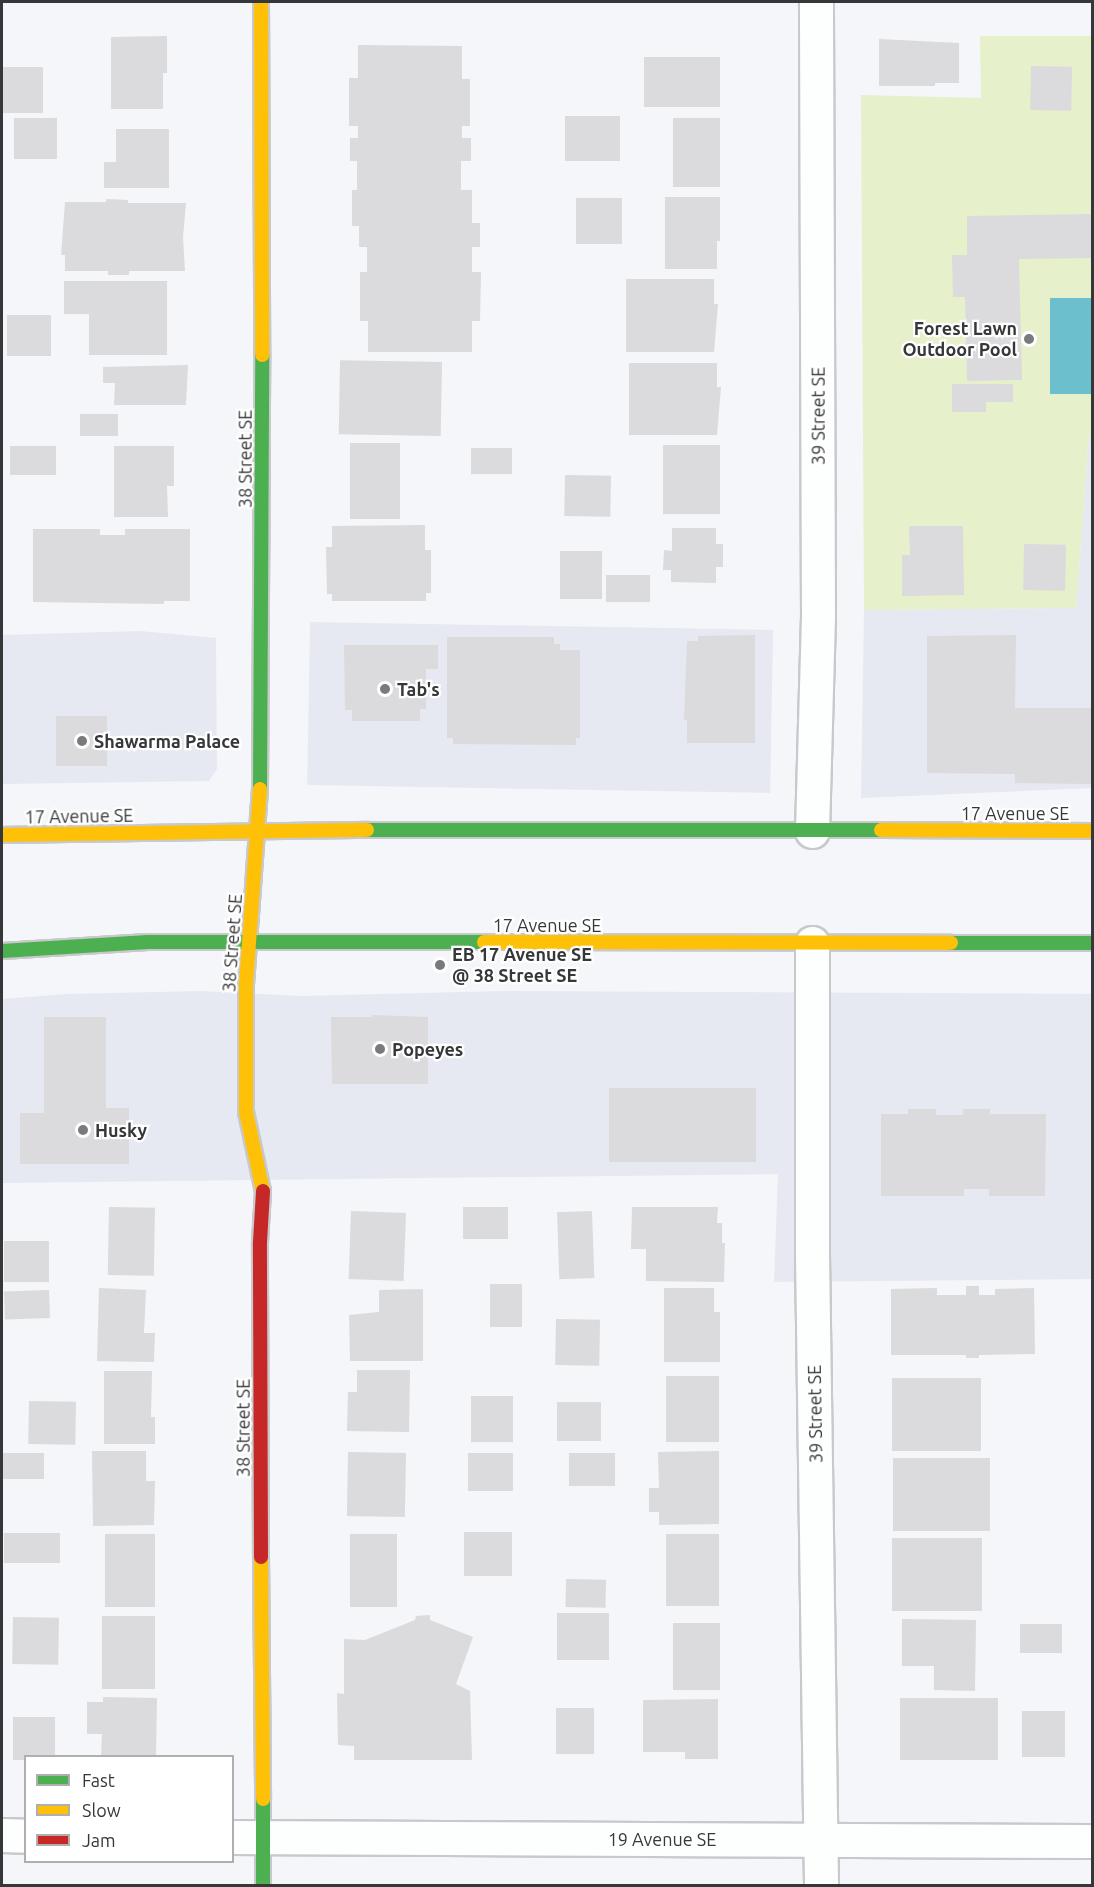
<!DOCTYPE html>
<style>
body{margin:0}
#map{position:relative;width:1094px;height:1887px;overflow:hidden;background:#f4f6f9;font-family:Ubuntu,sans-serif}
div>[style]{position:absolute}
.built>*{inset:0;background:#e6e9f1;transform-origin:0 0}
.green>*{inset:0;background:#e6f0cb}
.water>*{inset:0;background:#6cbfcd;transform-origin:0 0}
.building>*{inset:0;background:#dbdadc;transform-origin:0 0}
.roads{filter:drop-shadow(2px 0 #c8c9cc) drop-shadow(-2px 0 #c8c9cc) drop-shadow(0 2px #c8c9cc) drop-shadow(0 -2px #c8c9cc)}
.street>*{height:33px;margin:-16.5px;padding:0 16.5px;transform-origin:16.5px;border-radius:16.5px;background:#fdfefe}
.fast>*{height:14px;margin:-7px;padding:0 7px;transform-origin:7px;border-radius:7px;background:#4caf50}
.slow>*{height:14px;margin:-7px;padding:0 7px;transform-origin:7px;border-radius:7px;background:#ffc107}
.jam>*{height:14px;margin:-7px;padding:0 7px;transform-origin:7px;border-radius:7px;background:#c62828}
.dots>*{width:16px;height:16px;translate:-50% -50%;box-sizing:border-box;border:3px solid #fff;border-radius:50%}
span{translate:-50% -50%;white-space:nowrap;text-align:center;line-height:1.15;-webkit-text-stroke:4.5px #fff;paint-order:stroke}
.poi-label{font-size:18px;color:#363739;font-weight:700}
.right{translate:-100% -50%;text-align:right}
.left{translate:0 -50%;text-align:left}
.street-label{font-size:18px;color:#363739}
.frame{position:absolute;inset:0;border:3px solid #363739;pointer-events:none}
.legend{position:absolute;left:24px;top:1755px;width:210px;height:108px;box-sizing:border-box;background:#fff;border:2px solid #afafb0;margin:0;padding:8px 10px;list-style:none;font-size:18px;color:#363739}
.legend li{display:flex;align-items:center;gap:12px;height:30px}
.legend b{width:30px;border:2px solid #afafb0}
</style>
<div id="map">
<div class="built">
<div style="clip-path:polygon(1089px 435px,1092px 435px,1092px 788px,861px 798px,864px 610px,1076px 608px)"></div>
<div style="left:773px;top:630px;width:163px;height:463px;rotate:91deg"></div>
<div style="clip-path:polygon(140px 631px,216px 638px,217px 769px,209px 781px,2px 784px,2px 635px)"></div>
<div style="clip-path:polygon(201px 991px,301px 996px,504px 991px,1092px 994px,1092px 1279px,774px 1282px,778px 1174px,2px 1183px,2px 999px,67px 994px)"></div>
</div>
<div class="green">
<div style="clip-path:polygon(980px 36px,1092px 36px,1092px 435px,1089px 435px,1076px 608px,864px 610px,861px 95px,981px 98px)"></div>
</div>
<div class="water">
<div style="left:1050px;top:298px;width:42px;height:96px"></div>
</div>
<div class="building">
<div style="clip-path:polygon(167px 36px,167px 73px,163px 73px,163px 109px,111px 109px,111px 37px)"></div>
<div style="clip-path:polygon(879px 39px,959px 43px,959px 83px,935px 83px,935px 86px,879px 86px)"></div>
<div style="clip-path:polygon(358px 45px,462px 46px,462px 79px,470px 79px,470px 126px,462px 126px,462px 138px,471px 138px,471px 161px,461px 161px,461px 190px,472px 190px,472px 223px,480px 223px,480px 247px,472px 247px,472px 272px,481px 272px,480px 321px,472px 321px,472px 352px,368px 352px,368px 321px,360px 321px,360px 272px,367px 272px,367px 247px,359px 247px,359px 226px,352px 226px,352px 190px,357px 190px,357px 161px,350px 161px,350px 138px,358px 138px,358px 126px,349px 126px,349px 78px,358px 78px)"></div>
<div style="left:644px;top:57px;width:76px;height:50px"></div>
<div style="left:1031px;top:66px;width:41px;height:44px;rotate:1deg"></div>
<div style="left:2px;top:67px;width:41px;height:46px"></div>
<div style="left:565px;top:116px;width:55px;height:45px"></div>
<div style="left:14px;top:118px;width:43px;height:41px"></div>
<div style="left:673px;top:118px;width:47px;height:69px"></div>
<div style="clip-path:polygon(116px 129px,169px 129px,169px 188px,104px 188px,104px 162px,116px 162px)"></div>
<div style="clip-path:polygon(665px 197px,720px 197px,720px 241px,717px 241px,717px 269px,665px 269px)"></div>
<div style="left:576px;top:198px;width:46px;height:46px"></div>
<div style="clip-path:polygon(106px 199px,128px 200px,128px 203px,186px 203px,183px 237px,185px 271px,129px 271px,129px 275px,108px 275px,108px 271px,65px 271px,65px 255px,61px 255px,65px 202px,106px 202px)"></div>
<div style="clip-path:polygon(1092px 214px,1092px 258px,1019px 259px,1022px 380px,967px 381px,965px 297px,953px 297px,952px 255px,967px 255px,967px 216px)"></div>
<div style="clip-path:polygon(626px 279px,714px 279px,714px 304px,718px 304px,714px 352px,626px 352px)"></div>
<div style="clip-path:polygon(64px 281px,167px 281px,167px 355px,89px 355px,89px 314px,64px 314px)"></div>
<div style="left:7px;top:315px;width:44px;height:41px"></div>
<div style="left:442px;top:362px;width:74px;height:102px;rotate:91deg"></div>
<div style="clip-path:polygon(629px 363px,717px 363px,717px 387px,721px 387px,717px 435px,629px 435px)"></div>
<div style="clip-path:polygon(188px 365px,186px 405px,114px 405px,115px 383px,103px 383px,103px 367px)"></div>
<div style="clip-path:polygon(952px 384px,1013px 384px,1013px 402px,986px 402px,986px 412px,952px 412px)"></div>
<div style="left:80px;top:414px;width:38px;height:22px"></div>
<div style="left:350px;top:443px;width:50px;height:76px"></div>
<div style="left:663px;top:445px;width:57px;height:69px"></div>
<div style="left:56px;top:446px;width:29px;height:46px;rotate:90deg"></div>
<div style="clip-path:polygon(114px 446px,174px 446px,174px 486px,167px 486px,168px 517px,114px 517px)"></div>
<div style="left:471px;top:448px;width:41px;height:26px"></div>
<div style="left:565px;top:475px;width:46px;height:41px;rotate:1deg"></div>
<div style="clip-path:polygon(425px 525px,425px 550px,431px 550px,431px 593px,426px 593px,426px 601px,332px 601px,332px 594px,327px 594px,326px 547px,332px 547px,332px 526px)"></div>
<div style="clip-path:polygon(909px 526px,963px 526px,964px 595px,902px 596px,902px 555px,910px 555px)"></div>
<div style="clip-path:polygon(672px 528px,716px 528px,716px 544px,723px 544px,723px 567px,716px 567px,716px 583px,671px 582px,671px 570px,663px 570px,664px 550px,672px 551px)"></div>
<div style="clip-path:polygon(33px 529px,100px 529px,100px 535px,125px 535px,125px 529px,190px 529px,190px 601px,164px 601px,164px 604px,33px 602px)"></div>
<div style="left:1024px;top:544px;width:42px;height:46px;rotate:1deg"></div>
<div style="left:560px;top:551px;width:42px;height:48px"></div>
<div style="left:606px;top:575px;width:44px;height:27px"></div>
<div style="clip-path:polygon(755px 635px,755px 743px,687px 743px,687px 720px,684px 720px,687px 641px,698px 641px,698px 636px)"></div>
<div style="clip-path:polygon(1016px 635px,1015px 708px,1092px 708px,1092px 784px,1015px 783px,1015px 774px,927px 773px,927px 636px)"></div>
<div style="clip-path:polygon(447px 637px,554px 637px,554px 644px,560px 644px,560px 650px,580px 650px,580px 738px,576px 738px,576px 745px,453px 744px,453px 738px,447px 738px)"></div>
<div style="clip-path:polygon(344px 645px,438px 645px,438px 669px,426px 669px,426px 709px,420px 709px,420px 721px,352px 721px,352px 710px,345px 710px)"></div>
<div style="left:56px;top:716px;width:51px;height:50px"></div>
<div style="clip-path:polygon(372px 1015px,428px 1017px,428px 1084px,332px 1084px,331px 1017px,372px 1017px)"></div>
<div style="clip-path:polygon(44px 1017px,106px 1017px,106px 1108px,129px 1108px,129px 1164px,20px 1164px,20px 1113px,44px 1113px)"></div>
<div style="left:609px;top:1088px;width:147px;height:74px"></div>
<div style="clip-path:polygon(908px 1109px,936px 1109px,936px 1115px,963px 1115px,963px 1109px,990px 1109px,990px 1114px,1046px 1114px,1045px 1196px,989px 1196px,989px 1189px,964px 1189px,964px 1196px,881px 1196px,881px 1114px,908px 1114px)"></div>
<div style="left:109px;top:1207px;width:46px;height:68px;rotate:1deg"></div>
<div style="left:463px;top:1207px;width:45px;height:32px"></div>
<div style="clip-path:polygon(632px 1207px,718px 1207px,717px 1223px,722px 1223px,722px 1243px,725px 1243px,724px 1282px,646px 1281px,646px 1249px,631px 1249px)"></div>
<div style="left:351px;top:1211px;width:55px;height:68px;rotate:2deg"></div>
<div style="left:592px;top:1211px;width:67px;height:35px;rotate:88deg"></div>
<div style="left:4px;top:1241px;width:45px;height:41px"></div>
<div style="left:490px;top:1284px;width:32px;height:43px"></div>
<div style="clip-path:polygon(966px 1286px,979px 1286px,979px 1295px,995px 1295px,995px 1289px,1034px 1288px,1035px 1354px,979px 1355px,979px 1358px,966px 1358px,966px 1355px,891px 1355px,891px 1289px,937px 1288px,937px 1295px,966px 1295px)"></div>
<div style="clip-path:polygon(99px 1288px,146px 1290px,144px 1333px,155px 1333px,154px 1362px,97px 1361px)"></div>
<div style="clip-path:polygon(664px 1288px,714px 1288px,714px 1312px,720px 1312px,720px 1362px,664px 1362px)"></div>
<div style="clip-path:polygon(423px 1289px,423px 1361px,350px 1361px,349px 1315px,379px 1312px,379px 1290px)"></div>
<div style="left:49px;top:1290px;width:28px;height:45px;rotate:88deg"></div>
<div style="left:556px;top:1319px;width:44px;height:46px;rotate:1deg"></div>
<div style="clip-path:polygon(357px 1370px,410px 1370px,409px 1432px,347px 1431px,348px 1392px,357px 1392px)"></div>
<div style="clip-path:polygon(104px 1371px,152px 1371px,151px 1417px,155px 1417px,155px 1444px,104px 1444px)"></div>
<div style="left:666px;top:1376px;width:53px;height:66px"></div>
<div style="left:892px;top:1378px;width:89px;height:73px"></div>
<div style="left:471px;top:1396px;width:42px;height:46px"></div>
<div style="left:29px;top:1401px;width:47px;height:43px;rotate:1deg"></div>
<div style="left:557px;top:1402px;width:44px;height:39px"></div>
<div style="clip-path:polygon(92px 1451px,146px 1451px,146px 1481px,155px 1481px,154px 1525px,93px 1526px)"></div>
<div style="clip-path:polygon(719px 1451px,719px 1524px,659px 1525px,659px 1512px,649px 1512px,649px 1488px,659px 1488px,658px 1452px)"></div>
<div style="left:348px;top:1452px;width:58px;height:64px;rotate:1deg"></div>
<div style="left:2px;top:1453px;width:42px;height:26px"></div>
<div style="left:468px;top:1453px;width:45px;height:38px"></div>
<div style="left:615px;top:1453px;width:33px;height:46px;rotate:90deg"></div>
<div style="left:893px;top:1458px;width:97px;height:73px"></div>
<div style="left:464px;top:1532px;width:48px;height:44px"></div>
<div style="left:4px;top:1533px;width:56px;height:30px"></div>
<div style="left:105px;top:1534px;width:50px;height:73px"></div>
<div style="left:350px;top:1534px;width:47px;height:73px"></div>
<div style="left:666px;top:1534px;width:53px;height:72px"></div>
<div style="left:892px;top:1538px;width:90px;height:73px"></div>
<div style="left:566px;top:1579px;width:40px;height:28px;rotate:1deg"></div>
<div style="left:557px;top:1613px;width:52px;height:47px"></div>
<div style="clip-path:polygon(430px 1615px,430px 1620px,473px 1637px,456px 1684px,470px 1691px,472px 1760px,354px 1760px,354px 1746px,338px 1745px,337px 1693px,344px 1694px,344px 1639px,365px 1640px,415px 1620px,416px 1616px)"></div>
<div style="left:102px;top:1616px;width:53px;height:73px"></div>
<div style="left:13px;top:1617px;width:46px;height:47px;rotate:1deg"></div>
<div style="clip-path:polygon(902px 1619px,976px 1620px,975px 1691px,934px 1690px,934px 1666px,902px 1666px)"></div>
<div style="left:673px;top:1623px;width:47px;height:67px"></div>
<div style="left:1020px;top:1624px;width:42px;height:29px"></div>
<div style="clip-path:polygon(103px 1697px,157px 1698px,156px 1756px,101px 1756px,102px 1734px,87px 1734px,87px 1702px,103px 1702px)"></div>
<div style="left:900px;top:1698px;width:98px;height:62px"></div>
<div style="clip-path:polygon(718px 1699px,718px 1759px,685px 1759px,685px 1752px,643px 1752px,643px 1700px)"></div>
<div style="left:556px;top:1708px;width:38px;height:46px"></div>
<div style="left:1022px;top:1711px;width:43px;height:46px"></div>
<div style="clip-path:polygon(13px 1717px,55px 1717px,55px 1756px,26px 1756px,26px 1760px,13px 1760px)"></div>
</div>
<div class="roads">
<div class="street">
<div style="left:812px;top:831px;width:214px;rotate:-88.4deg"></div>
<div style="left:818px;top:617px;width:615px;rotate:-90.19deg"></div>
<div style="left:812px;top:943px;width:311px;rotate:90deg"></div>
<div style="left:812px;top:1254px;width:632px;rotate:89.18deg"></div>
<div style="left:2px;top:1835px;width:24px;rotate:2deg"></div>
<div style="left:232px;top:1837px;width:860px;rotate:0.27deg"></div>
</div>
<div class="fast">
<div style="left:260px;top:789px;width:434px;rotate:-89.7deg"></div>
<div style="left:367px;top:830px;width:514px"></div>
<div style="left:951px;top:943px;width:141px"></div>
<div style="left:2px;top:951px;width:146px;rotate:-3.5deg"></div>
<div style="left:148px;top:942px;width:336px"></div>
<div style="left:263px;top:1799px;width:87px;rotate:90deg"></div>
</div>
<div class="slow">
<div style="left:261px;top:2px;width:353px;rotate:89.8deg"></div>
<div style="left:260px;top:789px;width:196px;rotate:94.1deg"></div>
<div style="left:246px;top:984px;width:128px;rotate:90deg"></div>
<div style="left:246px;top:1112px;width:81px;rotate:77.9deg"></div>
<div style="left:881px;top:830px;width:211px;rotate:0.3deg"></div>
<div style="left:2px;top:835px;width:365px;rotate:-0.8deg"></div>
<div style="left:484px;top:942px;width:467px;rotate:0.1deg"></div>
<div style="left:261px;top:1557px;width:242px;rotate:89.5deg"></div>
</div>
<div class="jam">
<div style="left:261px;top:1557px;width:315px;rotate:-90.2deg"></div>
<div style="left:260px;top:1242px;width:51px;rotate:-86.6deg"></div>
</div>
</div>
<div class="dots">
<div style="left:1029px;top:339px;background:#787a7c"></div>
<div style="left:385px;top:689px;background:#787a7c"></div>
<div style="left:82px;top:741px;background:#787a7c"></div>
<div style="left:440px;top:965px;background:#787a7c"></div>
<div style="left:380px;top:1049px;background:#787a7c"></div>
<div style="left:83px;top:1130px;background:#787a7c"></div>
</div>
<div class="poi-label">
<span class="right" style="left:1017px;top:339px">Forest Lawn<br>Outdoor Pool</span>
<span class="left" style="left:397px;top:689px">Tab's</span>
<span class="left" style="left:94px;top:741px">Shawarma Palace</span>
<span class="left" style="left:452px;top:965px">EB 17 Avenue SE<br>@ 38 Street SE</span>
<span class="left" style="left:392px;top:1049px">Popeyes</span>
<span class="left" style="left:95px;top:1130px">Husky</span>
</div>
<div class="street-label">
<span style="left:818px;top:416px;rotate:-90deg">39 Street SE</span>
<span style="left:245px;top:459px;rotate:-90deg">38 Street SE</span>
<span style="left:1015px;top:813px">17 Avenue SE</span>
<span style="left:79px;top:816px;rotate:-1deg">17 Avenue SE</span>
<span style="left:547px;top:925px">17 Avenue SE</span>
<span style="left:232px;top:943px;rotate:-86deg">38 Street SE</span>
<span style="left:815px;top:1414px;rotate:-91deg">39 Street SE</span>
<span style="left:243px;top:1428px;rotate:-90deg">38 Street SE</span>
<span style="left:662px;top:1839px">19 Avenue SE</span>
</div>
<div class="frame"></div>
<ul class="legend">
<li><b style="height:8px;background:#4caf50"></b>Fast</li>
<li><b style="height:8px;background:#ffc107"></b>Slow</li>
<li><b style="height:8px;background:#c62828"></b>Jam</li>
</ul>
</div>
